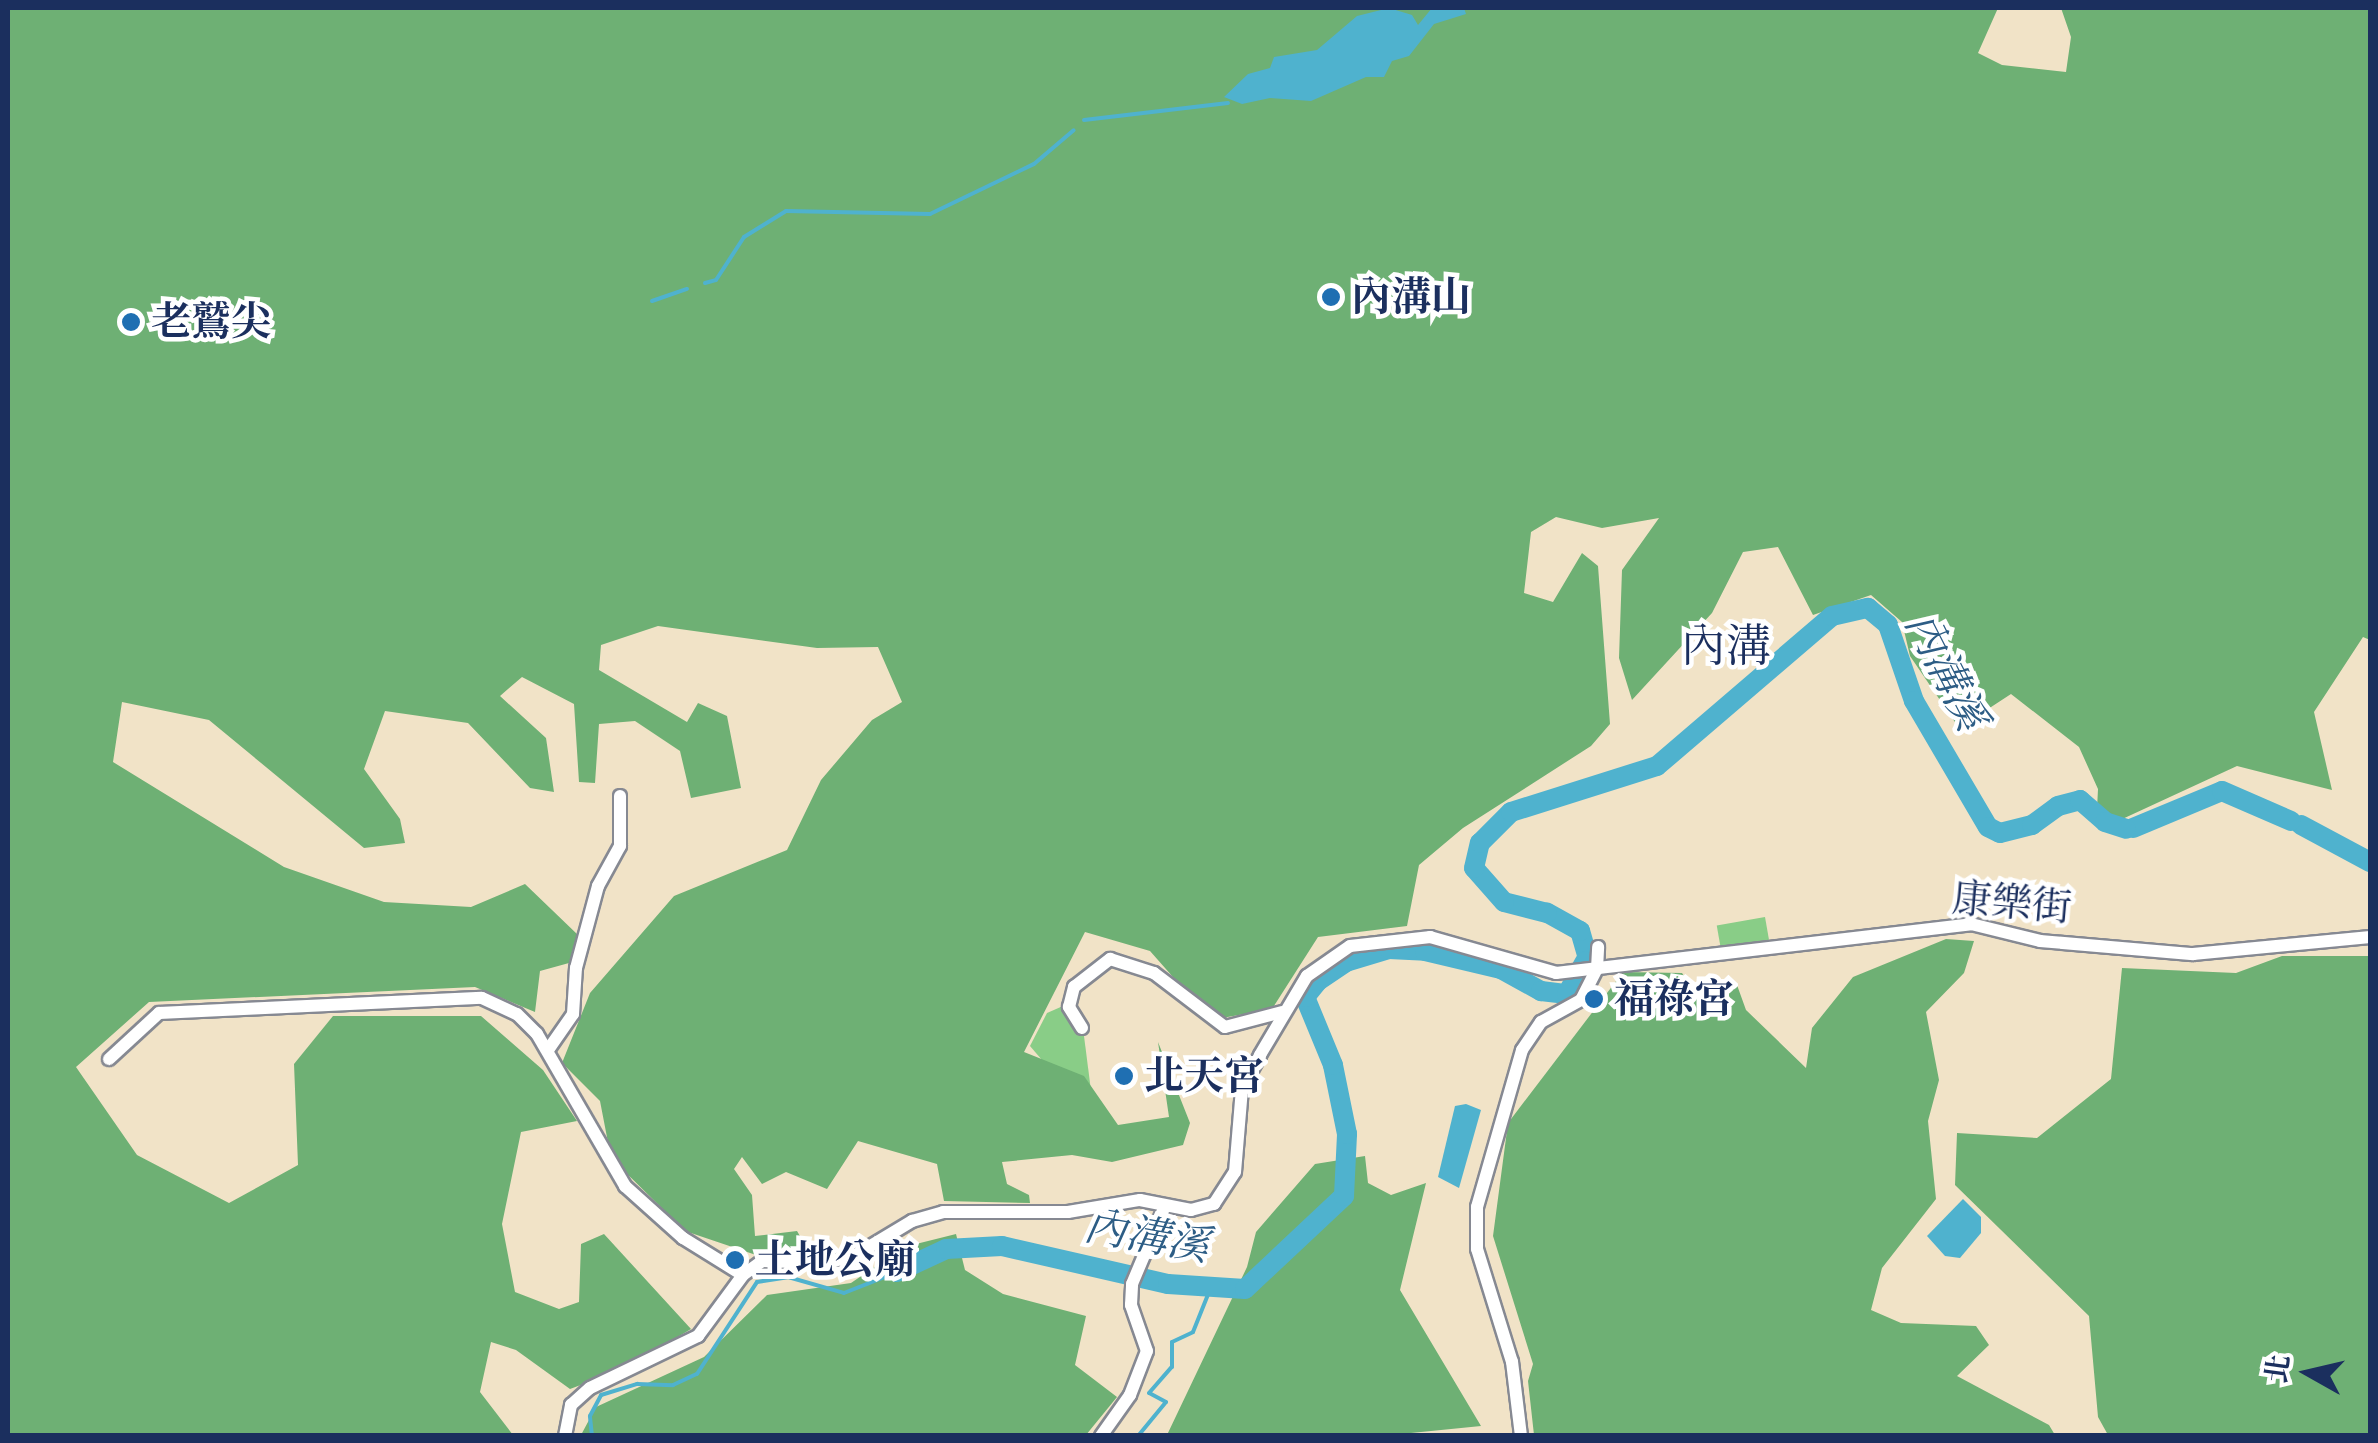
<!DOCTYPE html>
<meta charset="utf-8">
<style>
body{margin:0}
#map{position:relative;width:2378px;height:1443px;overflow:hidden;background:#f1e3c7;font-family:"IM FELL Great Primer","Noto Serif TC",serif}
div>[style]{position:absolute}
.green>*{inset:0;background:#89cd87;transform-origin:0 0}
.forest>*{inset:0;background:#6eb074}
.water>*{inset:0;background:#4fb2ce}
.stream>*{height:4px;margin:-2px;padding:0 2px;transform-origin:2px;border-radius:2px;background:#4fb2ce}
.river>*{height:20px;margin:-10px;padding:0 10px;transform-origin:10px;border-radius:10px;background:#4fb2ce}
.roads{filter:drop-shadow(2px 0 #868992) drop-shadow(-2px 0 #868992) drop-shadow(0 2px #868992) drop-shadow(0 -2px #868992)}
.street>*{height:12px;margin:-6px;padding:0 6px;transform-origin:6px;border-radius:6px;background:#fff}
.dots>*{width:28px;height:28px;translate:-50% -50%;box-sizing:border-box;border:5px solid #fff;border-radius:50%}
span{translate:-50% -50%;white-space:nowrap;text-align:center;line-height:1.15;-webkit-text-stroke:9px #fff;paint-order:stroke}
.poi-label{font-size:40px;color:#1b2f5e;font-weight:700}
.left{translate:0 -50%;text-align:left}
.street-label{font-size:40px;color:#1b2f5e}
.water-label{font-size:42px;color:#2d5d85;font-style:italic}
.quarter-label{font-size:45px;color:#1b2f5e}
.frame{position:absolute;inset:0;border:10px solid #1b2f5e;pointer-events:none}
.north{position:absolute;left:2258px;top:1323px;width:100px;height:100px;-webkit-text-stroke:8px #fff;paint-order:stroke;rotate:278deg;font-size:28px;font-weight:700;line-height:40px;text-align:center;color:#1b2f5e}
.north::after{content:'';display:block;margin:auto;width:35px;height:45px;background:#1b2f5e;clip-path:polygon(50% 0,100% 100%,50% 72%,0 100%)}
</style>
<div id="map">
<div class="green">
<div style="left:1765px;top:917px;width:23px;height:49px;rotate:80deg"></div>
<div style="clip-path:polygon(1063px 1006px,1084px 1036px,1095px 1122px,1030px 1046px,1047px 1013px)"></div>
</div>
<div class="forest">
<div style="clip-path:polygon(8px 8px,1998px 8px,1978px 53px,2002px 65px,2066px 72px,2071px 37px,2061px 8px,2370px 8px,2370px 640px,2363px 637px,2314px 712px,2332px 790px,2237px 766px,2118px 821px,2097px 809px,2098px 789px,2079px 747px,2011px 694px,1959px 728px,1910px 656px,1902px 622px,1871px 595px,1813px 615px,1778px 547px,1743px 552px,1712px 613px,1632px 700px,1619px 658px,1622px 570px,1659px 518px,1602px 528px,1556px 517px,1531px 532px,1524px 593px,1553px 602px,1582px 553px,1598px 566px,1610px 724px,1591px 746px,1463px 828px,1419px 865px,1407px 926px,1318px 937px,1272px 1009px,1211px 1020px,1150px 951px,1085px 932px,1024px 1052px,1084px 1076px,1118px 1125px,1169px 1117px,1158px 1042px,1190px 1123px,1183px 1145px,1112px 1162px,1072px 1155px,1002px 1162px,1007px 1184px,1029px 1195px,1030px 1203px,944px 1201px,937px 1164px,858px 1141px,827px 1189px,786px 1172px,762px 1184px,742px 1157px,734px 1169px,752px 1195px,755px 1236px,797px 1231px,811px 1255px,759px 1256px,685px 1231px,611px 1158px,600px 1101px,562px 1063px,590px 993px,674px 896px,787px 850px,821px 780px,872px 720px,902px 702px,878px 647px,817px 648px,658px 626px,601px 645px,599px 670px,687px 722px,698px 703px,727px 716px,741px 788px,691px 798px,680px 751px,635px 721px,599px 724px,595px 783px,579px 782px,574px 704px,522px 677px,500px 696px,546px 738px,554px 792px,530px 788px,468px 723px,385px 711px,364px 769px,400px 819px,405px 843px,364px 848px,209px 720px,122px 702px,113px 762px,284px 867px,384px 902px,471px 907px,525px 884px,578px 935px,569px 963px,540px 971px,535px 1012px,475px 987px,149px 1002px,76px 1067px,137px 1155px,229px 1203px,298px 1165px,294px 1064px,333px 1016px,481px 1016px,543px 1070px,577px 1121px,521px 1132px,502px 1224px,515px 1292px,559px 1309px,579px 1302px,581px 1244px,604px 1234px,691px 1329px,626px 1368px,570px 1389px,516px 1350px,491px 1342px,480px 1392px,513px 1435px,8px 1436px)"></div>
<div style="clip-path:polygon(1946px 939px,1974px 941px,1964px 973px,1926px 1012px,1939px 1080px,1928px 1121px,1936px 1199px,1882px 1268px,1871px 1310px,1901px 1323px,1976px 1326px,1989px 1345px,1957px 1376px,2049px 1425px,2055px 1435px,1534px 1435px,1528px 1381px,1533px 1364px,1493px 1236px,1508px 1123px,1623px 972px,1682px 973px,1688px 982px,1715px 988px,1737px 985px,1746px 1010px,1806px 1068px,1812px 1028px,1853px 977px)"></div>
<div style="clip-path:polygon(2282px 956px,2370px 956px,2370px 1435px,2108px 1435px,2098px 1417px,2089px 1316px,1955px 1185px,1957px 1133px,2037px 1138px,2111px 1079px,2122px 968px,2236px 973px)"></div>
<div style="clip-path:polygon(1365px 1156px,1368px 1183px,1391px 1195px,1426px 1183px,1400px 1290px,1481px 1426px,1381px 1436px,1167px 1435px,1247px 1267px,1256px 1232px,1315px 1164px)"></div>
<div style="clip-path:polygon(956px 1234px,965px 1270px,1003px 1294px,1086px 1316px,1075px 1365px,1117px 1397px,1086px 1435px,581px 1435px,596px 1407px,704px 1357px,767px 1295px,851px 1283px,904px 1247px)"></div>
</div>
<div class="water">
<div style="clip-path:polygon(1389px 8px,1412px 15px,1418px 25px,1432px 8px,1464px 8px,1466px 14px,1434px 24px,1409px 56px,1392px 61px,1384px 77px,1366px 77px,1311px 101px,1270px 98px,1242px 104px,1224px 97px,1248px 74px,1270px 68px,1274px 57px,1317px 50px,1357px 16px)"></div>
<div style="clip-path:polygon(1466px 1104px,1481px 1110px,1459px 1188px,1438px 1177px,1455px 1106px)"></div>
<div style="clip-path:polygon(1963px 1199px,1981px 1217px,1981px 1233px,1960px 1258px,1945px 1256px,1927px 1236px)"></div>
</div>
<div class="stream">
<div style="left:1084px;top:120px;width:145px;rotate:-6.7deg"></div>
<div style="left:705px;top:283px;width:11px;rotate:-15deg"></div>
<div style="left:716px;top:280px;width:51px;rotate:-56.9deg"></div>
<div style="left:744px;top:237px;width:49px;rotate:-31.8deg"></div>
<div style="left:786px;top:211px;width:144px;rotate:1.2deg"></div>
<div style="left:930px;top:214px;width:115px;rotate:-25.7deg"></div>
<div style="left:1034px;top:164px;width:52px;rotate:-40.4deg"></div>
<div style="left:652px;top:301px;width:37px;rotate:-19deg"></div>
<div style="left:592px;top:1436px;width:20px;rotate:-96deg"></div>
<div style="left:590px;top:1416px;width:24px;rotate:-62deg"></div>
<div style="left:601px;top:1395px;width:38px;rotate:-17deg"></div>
<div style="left:637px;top:1384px;width:36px;rotate:2deg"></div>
<div style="left:673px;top:1385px;width:26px;rotate:-25deg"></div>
<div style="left:697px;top:1374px;width:110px;rotate:-56.9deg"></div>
<div style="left:757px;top:1282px;width:31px;rotate:-9deg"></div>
<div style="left:788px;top:1277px;width:58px;rotate:15.9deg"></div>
<div style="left:844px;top:1293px;width:57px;rotate:-21.6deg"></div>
<div style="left:1138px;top:1436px;width:44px;rotate:-50.5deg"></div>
<div style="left:1166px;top:1402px;width:19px;rotate:-152deg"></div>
<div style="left:1149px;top:1393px;width:35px;rotate:-49deg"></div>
<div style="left:1172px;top:1367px;width:25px;rotate:-90deg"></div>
<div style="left:1172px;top:1342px;width:23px;rotate:-25deg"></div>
<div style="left:1193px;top:1332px;width:48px;rotate:-68.2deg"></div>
</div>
<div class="river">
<div style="left:2301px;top:825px;width:78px;rotate:28.2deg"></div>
<div style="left:2133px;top:828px;width:96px;rotate:-22.6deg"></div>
<div style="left:2222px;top:791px;width:75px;rotate:23.5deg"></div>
<div style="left:1587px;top:955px;width:25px;rotate:-106deg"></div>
<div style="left:1580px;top:931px;width:38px;rotate:-151deg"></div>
<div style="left:1547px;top:913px;width:44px;rotate:-165.7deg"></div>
<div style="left:1504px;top:902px;width:45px;rotate:-131.4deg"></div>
<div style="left:1474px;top:868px;width:26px;rotate:-77deg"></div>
<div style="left:1480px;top:843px;width:44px;rotate:-45deg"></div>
<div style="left:1511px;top:812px;width:153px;rotate:-17.5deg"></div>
<div style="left:1657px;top:766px;width:230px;rotate:-40.6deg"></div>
<div style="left:1832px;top:616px;width:37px;rotate:-13deg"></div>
<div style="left:1868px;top:608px;width:26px;rotate:40deg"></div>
<div style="left:1888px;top:625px;width:80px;rotate:71.1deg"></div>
<div style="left:1914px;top:701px;width:146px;rotate:59.6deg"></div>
<div style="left:1988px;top:827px;width:13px;rotate:27deg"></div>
<div style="left:2000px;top:833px;width:33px;rotate:-14deg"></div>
<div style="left:2032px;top:825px;width:32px;rotate:-36deg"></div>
<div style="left:2058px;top:806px;width:23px;rotate:-15deg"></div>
<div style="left:2080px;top:800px;width:33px;rotate:41deg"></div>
<div style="left:2105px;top:822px;width:22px;rotate:18deg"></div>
<div style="left:897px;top:1272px;width:54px;rotate:-25.1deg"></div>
<div style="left:946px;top:1249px;width:56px;rotate:-3.1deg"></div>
<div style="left:1002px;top:1246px;width:170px;rotate:12.9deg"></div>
<div style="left:1168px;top:1284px;width:77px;rotate:3.7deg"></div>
<div style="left:1245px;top:1289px;width:136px;rotate:-43.2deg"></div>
<div style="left:1344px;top:1196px;width:62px;rotate:-87.2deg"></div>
<div style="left:1347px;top:1134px;width:70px;rotate:-101.5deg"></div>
<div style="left:1333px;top:1065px;width:74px;rotate:-112.4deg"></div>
<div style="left:1305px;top:997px;width:21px;rotate:-51deg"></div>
<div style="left:1318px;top:981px;width:34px;rotate:-34deg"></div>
<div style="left:1346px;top:962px;width:45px;rotate:-16.8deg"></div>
<div style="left:1389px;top:949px;width:36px;rotate:3deg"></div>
<div style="left:1425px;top:951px;width:78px;rotate:13.3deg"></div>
<div style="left:1501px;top:969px;width:46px;rotate:28.8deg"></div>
<div style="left:1541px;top:991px;width:26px;rotate:7deg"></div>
<div style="left:1567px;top:994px;width:37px;rotate:-61deg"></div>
</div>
<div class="roads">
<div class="street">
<div style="left:1082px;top:1028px;width:25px;rotate:-122deg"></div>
<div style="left:1069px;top:1007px;width:21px;rotate:-76deg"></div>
<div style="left:1074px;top:987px;width:46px;rotate:-37.9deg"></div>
<div style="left:1110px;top:959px;width:46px;rotate:17.7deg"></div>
<div style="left:1154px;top:973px;width:89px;rotate:37.3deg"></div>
<div style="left:1225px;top:1027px;width:59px;rotate:-14.7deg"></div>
<div style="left:548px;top:1050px;width:44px;rotate:-55.2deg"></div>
<div style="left:573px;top:1014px;width:46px;rotate:-86.3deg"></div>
<div style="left:576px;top:968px;width:85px;rotate:-75deg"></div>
<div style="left:598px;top:886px;width:46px;rotate:-61.2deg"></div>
<div style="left:620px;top:846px;width:50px;rotate:-90deg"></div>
<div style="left:109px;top:1059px;width:68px;rotate:-42.6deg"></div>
<div style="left:159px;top:1013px;width:323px;rotate:-2.7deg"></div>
<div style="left:482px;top:998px;width:38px;rotate:25deg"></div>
<div style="left:517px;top:1014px;width:28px;rotate:45deg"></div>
<div style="left:537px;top:1034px;width:176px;rotate:59.9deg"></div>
<div style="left:625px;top:1186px;width:78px;rotate:41.9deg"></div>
<div style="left:683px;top:1238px;width:70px;rotate:31.7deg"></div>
<div style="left:565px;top:1436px;width:32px;rotate:-79deg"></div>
<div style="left:571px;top:1405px;width:25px;rotate:-42deg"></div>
<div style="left:590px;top:1388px;width:120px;rotate:-25.7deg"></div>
<div style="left:698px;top:1336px;width:76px;rotate:-53.6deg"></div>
<div style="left:743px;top:1275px;width:24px;rotate:-36deg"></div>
<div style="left:762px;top:1261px;width:64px;rotate:1.8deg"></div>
<div style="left:826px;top:1263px;width:29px;rotate:-14deg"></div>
<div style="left:854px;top:1256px;width:68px;rotate:-31.1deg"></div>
<div style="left:912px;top:1221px;width:32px;rotate:-16deg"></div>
<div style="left:943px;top:1212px;width:125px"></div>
<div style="left:1068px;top:1212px;width:73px;rotate:-9.5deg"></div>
<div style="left:1140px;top:1200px;width:52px;rotate:11.1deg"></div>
<div style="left:1191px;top:1210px;width:24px;rotate:-15deg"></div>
<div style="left:1214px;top:1204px;width:38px;rotate:-57deg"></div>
<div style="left:1235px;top:1172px;width:84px;rotate:-85.2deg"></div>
<div style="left:1242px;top:1088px;width:38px;rotate:-61deg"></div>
<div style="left:1260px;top:1055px;width:92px;rotate:-59.3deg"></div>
<div style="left:1307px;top:976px;width:52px;rotate:-34.9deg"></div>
<div style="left:1350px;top:946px;width:81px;rotate:-6.4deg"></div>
<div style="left:1430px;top:937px;width:131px;rotate:15.9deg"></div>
<div style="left:1556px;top:973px;width:418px;rotate:-6.7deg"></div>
<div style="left:1971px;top:924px;width:71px;rotate:13.8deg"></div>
<div style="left:2040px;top:941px;width:154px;rotate:4.9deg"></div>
<div style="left:2193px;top:954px;width:178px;rotate:-5.5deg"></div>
<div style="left:1101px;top:1436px;width:50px;rotate:-54.7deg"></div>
<div style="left:1130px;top:1395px;width:47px;rotate:-68.9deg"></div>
<div style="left:1147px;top:1351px;width:49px;rotate:-109.2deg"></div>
<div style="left:1131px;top:1305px;width:21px;rotate:-87deg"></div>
<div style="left:1132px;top:1284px;width:85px;rotate:-67.1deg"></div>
<div style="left:1521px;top:1436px;width:75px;rotate:-96.9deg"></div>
<div style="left:1512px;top:1362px;width:118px;rotate:-107.2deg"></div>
<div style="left:1477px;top:1249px;width:42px;rotate:-90deg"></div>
<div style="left:1477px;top:1207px;width:163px;rotate:-74deg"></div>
<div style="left:1522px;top:1050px;width:34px;rotate:-56deg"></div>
<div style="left:1541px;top:1022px;width:46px;rotate:-28.8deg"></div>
<div style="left:1581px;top:1000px;width:35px;rotate:-63deg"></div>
<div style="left:1597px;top:969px;width:22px;rotate:-87deg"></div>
</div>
</div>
<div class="dots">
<div style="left:1331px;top:297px;background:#1f6fb2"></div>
<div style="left:131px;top:322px;background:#1f6fb2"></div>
<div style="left:1594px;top:999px;background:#1f6fb2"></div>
<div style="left:1124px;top:1076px;background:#1f6fb2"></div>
<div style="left:735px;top:1260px;background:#1f6fb2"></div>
</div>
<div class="poi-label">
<span class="left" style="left:1351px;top:297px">內溝山</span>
<span class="left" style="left:151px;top:322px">老鷲尖</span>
<span class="left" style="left:1614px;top:999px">福祿宮</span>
<span class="left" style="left:1144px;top:1076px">北天宮</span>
<span class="left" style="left:755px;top:1260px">土地公廟</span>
</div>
<div class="street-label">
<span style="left:2012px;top:903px;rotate:5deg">康樂街</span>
</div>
<div class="water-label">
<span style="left:1946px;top:671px;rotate:63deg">內溝溪</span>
<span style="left:1147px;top:1236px;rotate:10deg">內溝溪</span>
</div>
<div class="quarter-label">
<span style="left:1726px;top:646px">內溝</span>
</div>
<div class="frame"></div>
<div class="north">北</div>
</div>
